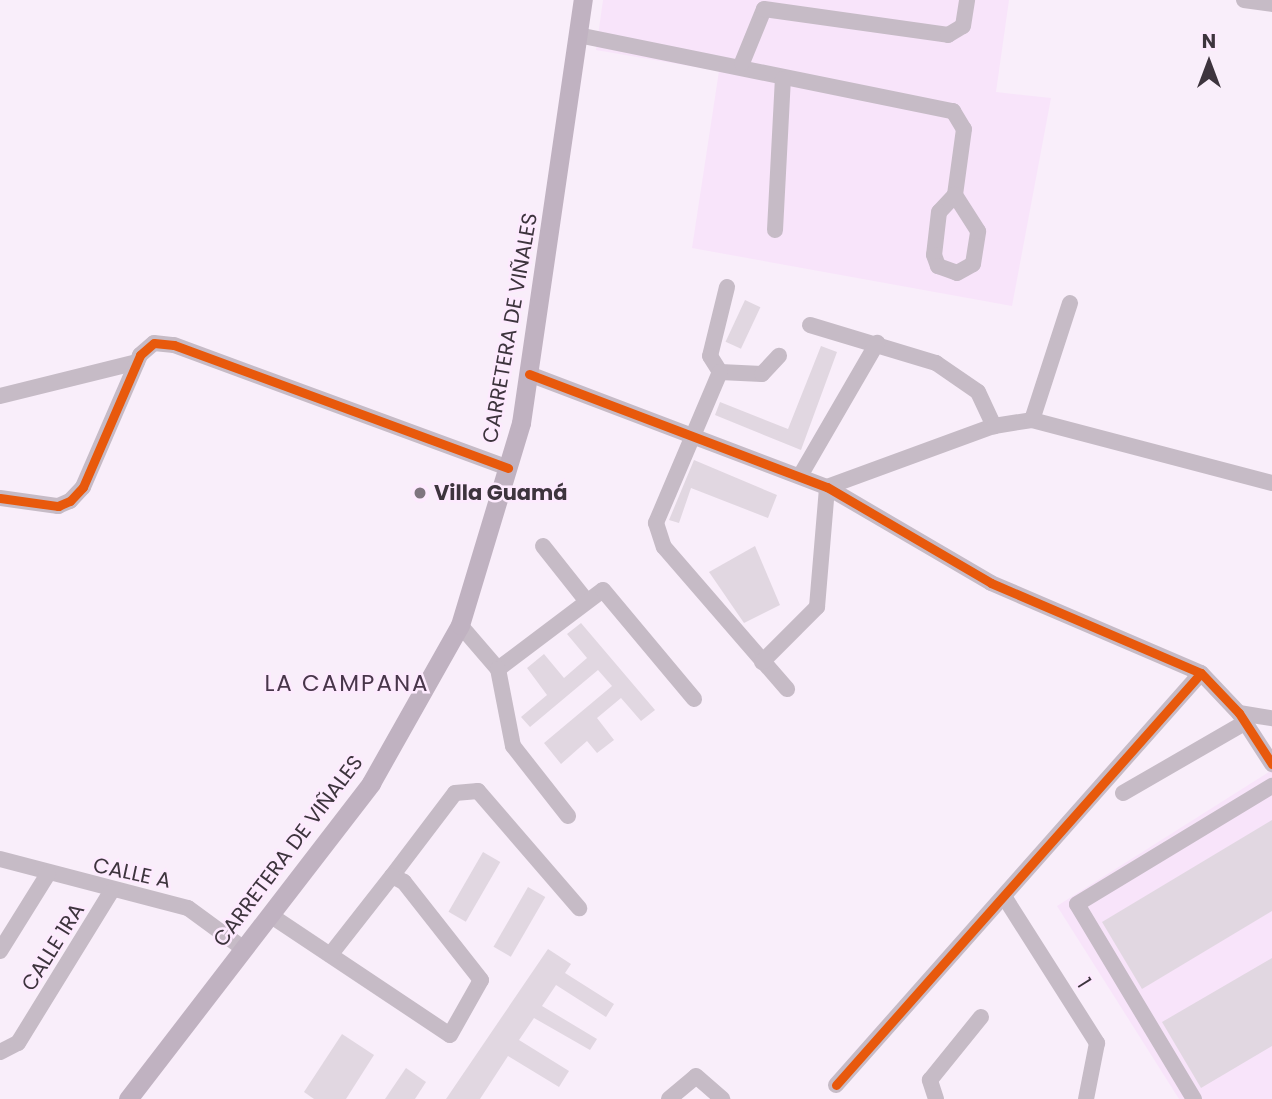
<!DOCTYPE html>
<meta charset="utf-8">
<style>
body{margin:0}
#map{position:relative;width:1272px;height:1099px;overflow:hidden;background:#f9eefa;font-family:Poppins,sans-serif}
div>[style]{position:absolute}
.built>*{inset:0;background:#f8e4fa}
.building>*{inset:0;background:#e1d7e1;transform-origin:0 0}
.minor>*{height:16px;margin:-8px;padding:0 8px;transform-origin:8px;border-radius:8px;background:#c6bbc6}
.major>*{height:19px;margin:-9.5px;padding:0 9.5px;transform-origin:9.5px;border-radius:9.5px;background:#c0b2c1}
.cycleway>*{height:9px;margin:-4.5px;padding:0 4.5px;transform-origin:4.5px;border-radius:4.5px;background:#e8590c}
.dots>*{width:19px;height:19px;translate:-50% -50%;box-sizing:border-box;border:4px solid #fdeafe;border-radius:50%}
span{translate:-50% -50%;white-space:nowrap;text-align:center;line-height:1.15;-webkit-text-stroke:5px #fdeafe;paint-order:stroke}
.street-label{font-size:21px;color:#3d343d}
.poi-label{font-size:21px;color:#3d343d;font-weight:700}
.left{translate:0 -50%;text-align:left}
.neighbourhood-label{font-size:23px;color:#48364a;letter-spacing:2px}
.north{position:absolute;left:1174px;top:28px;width:70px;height:70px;-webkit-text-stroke:5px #fdeafe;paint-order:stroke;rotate:0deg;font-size:19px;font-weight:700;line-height:28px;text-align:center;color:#3d343d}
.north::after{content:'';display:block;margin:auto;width:24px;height:32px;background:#3d343d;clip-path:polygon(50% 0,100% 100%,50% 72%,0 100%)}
</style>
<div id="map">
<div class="built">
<div style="clip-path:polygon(603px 0,1009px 0,996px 92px,1051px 98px,1012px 306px,692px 248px,719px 71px,596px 50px)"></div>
<div style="clip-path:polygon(1272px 770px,1272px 1099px,1179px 1099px,1057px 906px)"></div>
</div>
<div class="building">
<div style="left:745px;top:300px;width:17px;height:46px;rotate:25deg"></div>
<div style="clip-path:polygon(821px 346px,837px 352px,801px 450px,715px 415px,720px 402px,788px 429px)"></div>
<div style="clip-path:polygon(694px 460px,777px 495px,768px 518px,691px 488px,679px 523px,669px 520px)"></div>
<div style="clip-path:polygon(755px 546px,780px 605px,744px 623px,709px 572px)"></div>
<div style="clip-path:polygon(581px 623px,655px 710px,641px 721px,621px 698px,597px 718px,614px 740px,597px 753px,587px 741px,561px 764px,544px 743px,612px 686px,598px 670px,530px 727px,521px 717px,547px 695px,527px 668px,544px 654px,564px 678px,587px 658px,567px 634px)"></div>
<div style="clip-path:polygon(1272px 820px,1272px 911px,1142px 989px,1102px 922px)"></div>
<div style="left:483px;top:852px;width:20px;height:69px;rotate:30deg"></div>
<div style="left:528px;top:887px;width:20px;height:69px;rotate:30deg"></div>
<div style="clip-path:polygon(548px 949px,571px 964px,565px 973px,614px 1004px,606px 1017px,556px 985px,542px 1006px,597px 1039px,590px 1050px,534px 1018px,519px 1040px,569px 1071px,559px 1087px,508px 1056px,480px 1099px,446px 1099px)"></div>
<div style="clip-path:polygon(1272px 958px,1272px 1046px,1201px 1088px,1162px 1022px)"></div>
<div style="clip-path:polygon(342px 1034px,374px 1055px,346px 1099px,314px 1099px,304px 1092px)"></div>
<div style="clip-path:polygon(406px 1068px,426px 1082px,415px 1099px,385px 1099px)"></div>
</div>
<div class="minor">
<div style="left:1244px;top:0;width:28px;rotate:8deg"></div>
<div style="left:578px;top:35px;width:383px;rotate:11.5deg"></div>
<div style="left:953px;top:111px;width:21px;rotate:59deg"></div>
<div style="left:964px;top:129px;width:67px;rotate:97.8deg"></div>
<div style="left:955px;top:195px;width:23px;rotate:133deg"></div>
<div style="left:939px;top:212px;width:43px;rotate:96.6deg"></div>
<div style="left:934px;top:255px;width:12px;rotate:70deg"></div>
<div style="left:938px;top:266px;width:20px;rotate:20deg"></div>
<div style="left:957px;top:273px;width:18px;rotate:-29deg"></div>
<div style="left:973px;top:264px;width:33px;rotate:-81deg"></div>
<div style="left:978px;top:231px;width:43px;rotate:-122.6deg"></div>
<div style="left:742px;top:63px;width:58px;rotate:-67.8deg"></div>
<div style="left:764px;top:9px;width:186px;rotate:8deg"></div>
<div style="left:948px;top:35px;width:17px;rotate:-31deg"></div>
<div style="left:963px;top:26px;width:26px;rotate:-81deg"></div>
<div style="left:775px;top:230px;width:151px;rotate:-87deg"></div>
<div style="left:727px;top:287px;width:71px;rotate:103.8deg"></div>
<div style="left:710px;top:356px;width:19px;rotate:58deg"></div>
<div style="left:720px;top:372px;width:42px;rotate:2.7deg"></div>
<div style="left:762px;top:374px;width:25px;rotate:-47deg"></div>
<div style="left:810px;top:325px;width:132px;rotate:16.8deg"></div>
<div style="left:936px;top:363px;width:51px;rotate:34.6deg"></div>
<div style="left:978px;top:392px;width:38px;rotate:65deg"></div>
<div style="left:720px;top:372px;width:164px;rotate:113deg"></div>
<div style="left:656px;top:523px;width:25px;rotate:72deg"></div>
<div style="left:664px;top:547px;width:188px;rotate:49.1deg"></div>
<div style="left:529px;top:374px;width:319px;rotate:20.8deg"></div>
<div style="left:827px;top:487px;width:190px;rotate:30.3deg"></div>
<div style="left:991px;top:583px;width:228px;rotate:23.2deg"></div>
<div style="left:1201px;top:673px;width:55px;rotate:46.5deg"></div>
<div style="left:1239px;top:713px;width:61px;rotate:57.1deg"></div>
<div style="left:0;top:396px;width:141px;rotate:-13.9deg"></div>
<div style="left:1032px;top:420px;width:123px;rotate:-72deg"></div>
<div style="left:800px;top:476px;width:154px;rotate:-59.9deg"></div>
<div style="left:0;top:498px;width:59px;rotate:7.9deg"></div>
<div style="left:58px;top:506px;width:13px;rotate:-23deg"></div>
<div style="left:70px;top:501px;width:19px;rotate:-47deg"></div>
<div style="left:83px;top:487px;width:144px;rotate:-66.6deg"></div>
<div style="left:140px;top:355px;width:18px;rotate:-41deg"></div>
<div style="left:154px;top:343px;width:20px;rotate:6deg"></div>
<div style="left:174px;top:345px;width:356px;rotate:20.2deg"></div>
<div style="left:543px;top:546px;width:68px;rotate:51.6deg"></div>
<div style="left:460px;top:625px;width:58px;rotate:49.2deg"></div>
<div style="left:498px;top:669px;width:131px;rotate:-37deg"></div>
<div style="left:603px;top:590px;width:142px;rotate:50.1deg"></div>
<div style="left:762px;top:662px;width:78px;rotate:-45deg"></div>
<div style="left:817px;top:607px;width:120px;rotate:-85.2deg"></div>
<div style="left:827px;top:487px;width:178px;rotate:-20.1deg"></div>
<div style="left:994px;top:426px;width:38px;rotate:-9deg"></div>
<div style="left:1032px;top:420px;width:248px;rotate:14.7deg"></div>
<div style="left:498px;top:669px;width:78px;rotate:79deg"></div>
<div style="left:513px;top:746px;width:89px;rotate:51.8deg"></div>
<div style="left:1239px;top:713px;width:33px;rotate:9deg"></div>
<div style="left:1123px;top:793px;width:142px;rotate:-30deg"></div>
<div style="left:0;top:859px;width:194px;rotate:14.6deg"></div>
<div style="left:188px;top:908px;width:69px;rotate:36.2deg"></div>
<div style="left:392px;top:876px;width:104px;rotate:-52.8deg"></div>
<div style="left:455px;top:793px;width:23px;rotate:-5deg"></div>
<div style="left:478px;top:791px;width:155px;rotate:49.2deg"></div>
<div style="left:1005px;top:898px;width:172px;rotate:57.6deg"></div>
<div style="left:1097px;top:1043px;width:57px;rotate:101.1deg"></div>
<div style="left:270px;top:915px;width:216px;rotate:33.7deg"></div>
<div style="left:450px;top:1035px;width:63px;rotate:-60.6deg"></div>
<div style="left:481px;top:980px;width:125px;rotate:-128.2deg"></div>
<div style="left:404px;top:882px;width:13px;rotate:-153deg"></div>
<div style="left:392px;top:876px;width:100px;rotate:128.1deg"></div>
<div style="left:0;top:951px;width:91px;rotate:-58.1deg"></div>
<div style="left:0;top:1052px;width:20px;rotate:-27deg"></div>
<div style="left:18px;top:1043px;width:177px;rotate:-58.4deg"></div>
<div style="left:836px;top:1085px;width:550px;rotate:-48.46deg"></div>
<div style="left:669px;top:1099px;width:35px;rotate:-40deg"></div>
<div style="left:696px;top:1076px;width:35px;rotate:41deg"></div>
<div style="left:936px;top:1099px;width:20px;rotate:-108deg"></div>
<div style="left:930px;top:1080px;width:81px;rotate:-51deg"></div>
<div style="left:1194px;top:1099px;width:227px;rotate:-121deg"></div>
<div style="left:1077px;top:904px;width:228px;rotate:-31.2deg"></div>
</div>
<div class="major">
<div style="left:128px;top:1099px;width:399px;rotate:-52.4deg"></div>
<div style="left:371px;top:783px;width:181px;rotate:-60.6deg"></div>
<div style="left:460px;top:625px;width:211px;rotate:-73.2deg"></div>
<div style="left:521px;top:423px;width:428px;rotate:-81.7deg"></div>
</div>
<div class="cycleway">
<div style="left:529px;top:374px;width:319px;rotate:20.8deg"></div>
<div style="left:827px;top:487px;width:190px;rotate:30.3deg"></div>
<div style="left:991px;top:583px;width:228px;rotate:23.2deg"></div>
<div style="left:1201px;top:673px;width:55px;rotate:46.5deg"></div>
<div style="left:1239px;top:713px;width:61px;rotate:57.1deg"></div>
<div style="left:0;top:498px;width:59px;rotate:7.9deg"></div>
<div style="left:58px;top:506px;width:13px;rotate:-23deg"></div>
<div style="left:70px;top:501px;width:19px;rotate:-47deg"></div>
<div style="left:83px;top:487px;width:144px;rotate:-66.6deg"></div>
<div style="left:140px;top:355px;width:18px;rotate:-41deg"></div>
<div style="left:154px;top:343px;width:20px;rotate:6deg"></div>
<div style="left:174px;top:345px;width:356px;rotate:20.2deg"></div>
<div style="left:836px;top:1085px;width:550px;rotate:-48.46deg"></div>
</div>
<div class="dots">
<div style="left:420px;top:493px;background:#7f757f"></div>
</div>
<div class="street-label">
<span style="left:510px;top:328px;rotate:-80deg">CARRETERA DE VIÑALES</span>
<span style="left:288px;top:851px;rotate:-53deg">CARRETERA DE VIÑALES</span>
<span style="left:132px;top:873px;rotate:12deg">CALLE A</span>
<span style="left:53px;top:947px;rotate:-58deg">CALLE 1RA</span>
<span style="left:1084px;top:983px;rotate:58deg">1</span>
</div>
<div class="poi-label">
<span class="left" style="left:434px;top:493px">Villa Guamá</span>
</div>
<div class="neighbourhood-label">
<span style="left:347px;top:683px">LA CAMPANA</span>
</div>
<div class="north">N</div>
</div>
